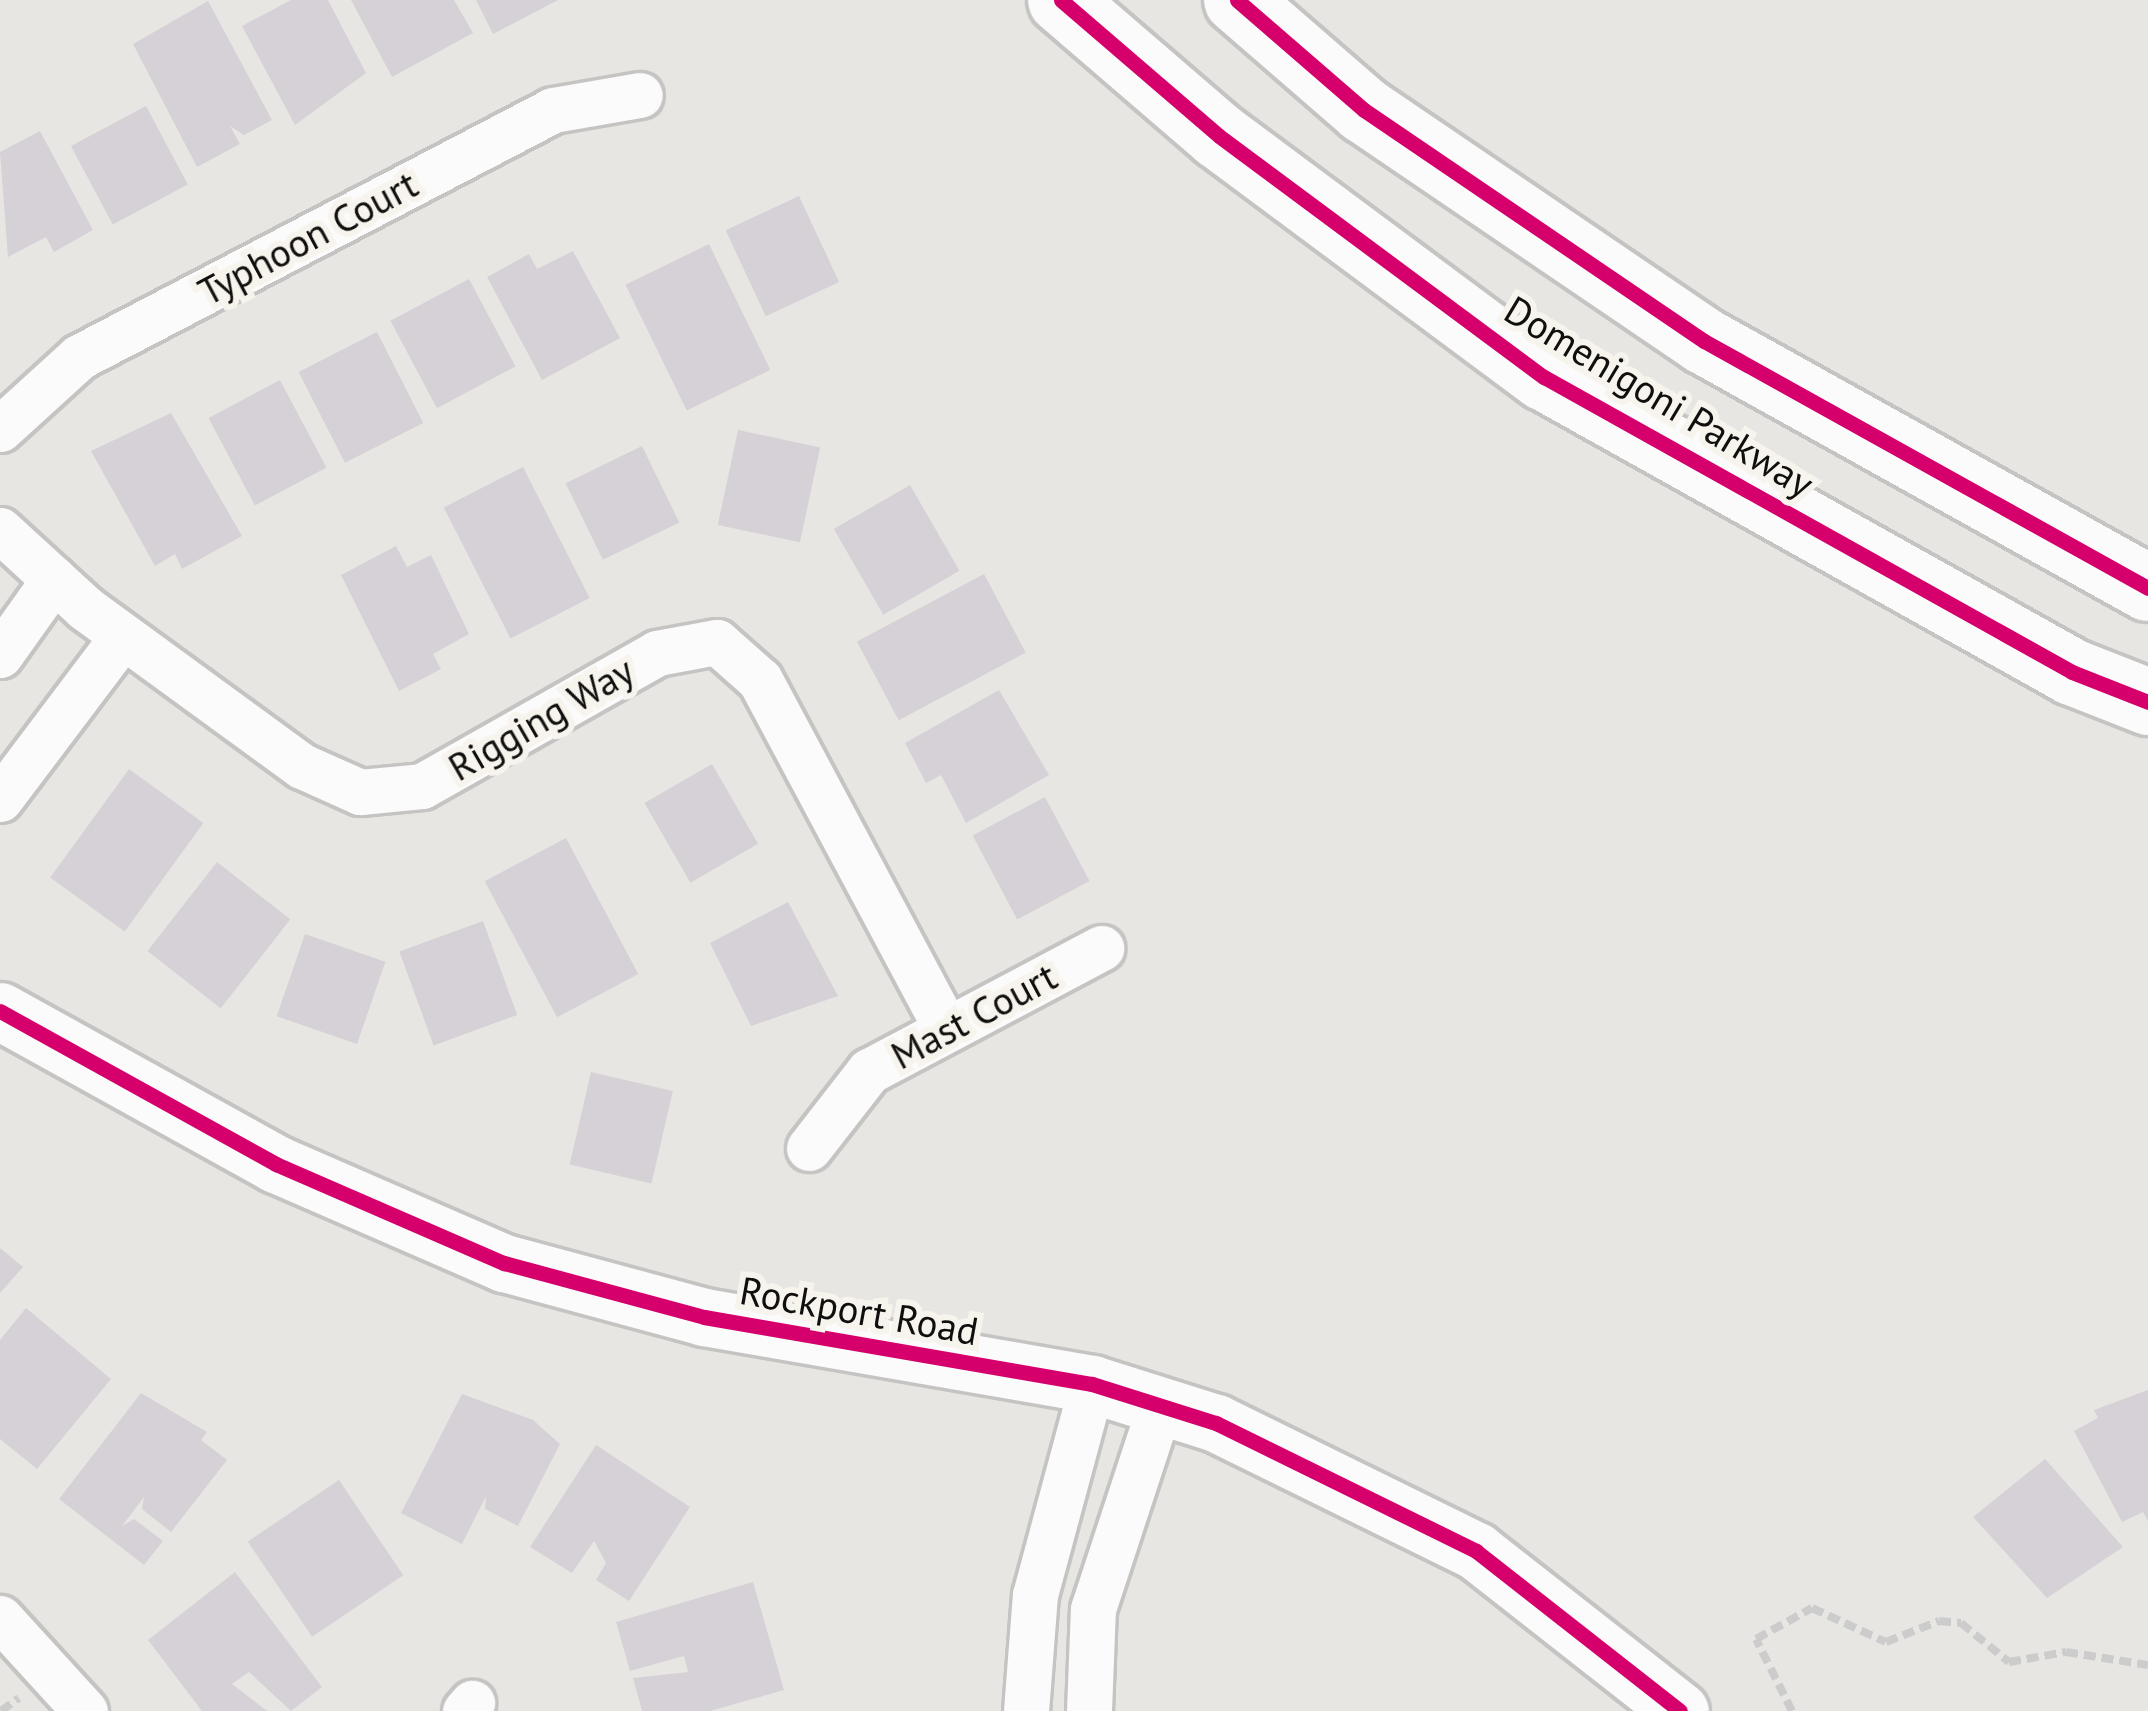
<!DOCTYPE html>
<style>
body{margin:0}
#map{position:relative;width:2148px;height:1711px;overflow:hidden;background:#e8e6e3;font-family:"PT Sans",sans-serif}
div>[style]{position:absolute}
.building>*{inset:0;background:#d6d1d6;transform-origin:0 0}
.path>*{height:8px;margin-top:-4px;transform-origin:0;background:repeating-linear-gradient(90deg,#cdcccc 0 12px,transparent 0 18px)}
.roads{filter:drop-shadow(3px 0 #c5c4c2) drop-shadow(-3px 0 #c5c4c2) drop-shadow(0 3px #c5c4c2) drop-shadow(0 -3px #c5c4c2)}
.minor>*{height:45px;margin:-22.5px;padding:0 22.5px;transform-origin:22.5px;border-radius:22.5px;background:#fcfbfb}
.tertiary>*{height:57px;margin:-28.5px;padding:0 28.5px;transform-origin:28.5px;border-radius:28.5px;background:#fcfbfb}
.primary>*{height:66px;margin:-33px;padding:0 33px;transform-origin:33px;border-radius:33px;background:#fcfbfb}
.cycleway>*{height:15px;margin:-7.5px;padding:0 7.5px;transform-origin:7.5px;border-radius:7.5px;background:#d6006c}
span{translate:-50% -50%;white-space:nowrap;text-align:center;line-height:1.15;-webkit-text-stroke:12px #f7f4ee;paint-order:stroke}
.street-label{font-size:39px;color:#100f0d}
</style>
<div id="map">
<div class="building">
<div style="clip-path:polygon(291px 0,328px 0,366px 73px,295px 125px,242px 26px)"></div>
<div style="clip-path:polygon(351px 0,454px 0,473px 33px,392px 77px)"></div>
<div style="clip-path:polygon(476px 0,558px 0,493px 34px)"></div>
<div style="clip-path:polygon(208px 1px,272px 120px,244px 135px,230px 126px,240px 144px,197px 167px,133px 44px)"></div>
<div style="left:146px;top:106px;width:89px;height:85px;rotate:62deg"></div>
<div style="clip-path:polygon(40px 131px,93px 230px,54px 252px,46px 237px,8px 257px,0 152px)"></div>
<div style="left:799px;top:196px;width:95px;height:81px;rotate:65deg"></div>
<div style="left:709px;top:244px;width:140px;height:93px;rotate:64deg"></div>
<div style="clip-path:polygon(573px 251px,620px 338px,542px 380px,487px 277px,529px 254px,537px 269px)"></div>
<div style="left:469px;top:279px;width:99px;height:89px;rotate:62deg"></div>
<div style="left:377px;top:332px;width:102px;height:88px;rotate:63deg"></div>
<div style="left:280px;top:380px;width:99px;height:81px;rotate:62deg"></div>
<div style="clip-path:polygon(171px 413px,242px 536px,182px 569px,175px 554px,155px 566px,91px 451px)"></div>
<div style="left:738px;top:430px;width:84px;height:97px;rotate:12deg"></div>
<div style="left:642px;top:446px;width:85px;height:85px;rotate:64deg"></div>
<div style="left:523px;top:467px;width:147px;height:89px;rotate:63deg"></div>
<div style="left:910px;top:485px;width:99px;height:88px;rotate:60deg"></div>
<div style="clip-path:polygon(396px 546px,407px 567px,431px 555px,469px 634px,433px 654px,441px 669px,399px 691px,341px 575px)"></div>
<div style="left:984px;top:574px;width:89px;height:144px;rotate:62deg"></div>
<div style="clip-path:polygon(999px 690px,1049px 775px,966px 823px,941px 775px,926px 783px,905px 743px)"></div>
<div style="left:712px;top:764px;width:92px;height:78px;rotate:60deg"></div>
<div style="left:129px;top:769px;width:92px;height:134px;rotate:36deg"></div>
<div style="left:1045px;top:797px;width:95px;height:82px;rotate:62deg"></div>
<div style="left:566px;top:838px;width:154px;height:92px;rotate:62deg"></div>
<div style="left:217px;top:862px;width:93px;height:113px;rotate:38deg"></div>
<div style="clip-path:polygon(788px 902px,838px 996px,751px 1026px,710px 943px)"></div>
<div style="left:483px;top:921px;width:100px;height:89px;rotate:70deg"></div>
<div style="left:305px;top:934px;width:85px;height:87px;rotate:19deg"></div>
<div style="left:591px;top:1072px;width:84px;height:95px;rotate:13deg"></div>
<div style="clip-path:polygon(0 1248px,23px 1267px,0 1293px)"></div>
<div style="clip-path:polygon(26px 1308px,111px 1379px,37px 1469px,0 1439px,0 1340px)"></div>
<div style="clip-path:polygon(2148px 1390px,2148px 1521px,2143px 1512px,2122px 1522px,2074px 1431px,2098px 1418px,2094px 1410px)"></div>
<div style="clip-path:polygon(141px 1393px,207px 1432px,201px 1440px,227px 1460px,171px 1532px,142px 1509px,144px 1497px,122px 1526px,134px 1519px,163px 1541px,144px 1565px,59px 1499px)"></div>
<div style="clip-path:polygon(462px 1394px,533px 1420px,560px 1444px,518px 1526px,485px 1509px,486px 1496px,462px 1544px,401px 1513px)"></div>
<div style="clip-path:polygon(596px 1445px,690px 1507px,629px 1601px,596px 1580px,606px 1563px,594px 1541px,572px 1573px,530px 1547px)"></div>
<div style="clip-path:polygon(2045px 1459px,2123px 1547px,2047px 1598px,1973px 1517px)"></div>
<div style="left:339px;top:1480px;width:115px;height:110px;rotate:56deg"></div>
<div style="clip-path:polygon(235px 1572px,322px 1687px,291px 1711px,249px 1672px,232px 1684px,267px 1711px,202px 1711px,148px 1640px)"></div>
<div style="clip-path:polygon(753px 1582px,784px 1690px,710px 1711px,642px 1711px,633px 1678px,688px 1672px,684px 1656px,630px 1671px,616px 1622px)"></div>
</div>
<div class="path">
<div style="left:1px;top:1711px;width:22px;rotate:-36deg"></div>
<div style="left:1792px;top:1711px;width:80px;rotate:-116.6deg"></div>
<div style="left:1756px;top:1639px;width:64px;rotate:-29deg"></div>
<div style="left:1812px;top:1608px;width:81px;rotate:24.7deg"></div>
<div style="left:1886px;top:1642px;width:57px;rotate:-21.6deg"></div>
<div style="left:1939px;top:1621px;width:22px;rotate:5deg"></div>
<div style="left:1961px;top:1623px;width:62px;rotate:39.1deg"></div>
<div style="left:2009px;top:1662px;width:58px;rotate:-10deg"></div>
<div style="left:2066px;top:1652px;width:83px;rotate:9deg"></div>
</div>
<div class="roads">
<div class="minor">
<div style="left:0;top:429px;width:107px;rotate:-42.3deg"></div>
<div style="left:79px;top:357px;width:534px;rotate:-27.52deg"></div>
<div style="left:553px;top:110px;width:88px;rotate:-9.8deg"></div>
<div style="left:0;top:530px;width:115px;rotate:42.5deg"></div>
<div style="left:85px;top:608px;width:268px;rotate:36.1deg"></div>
<div style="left:302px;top:766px;width:64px;rotate:24.1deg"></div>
<div style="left:360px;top:792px;width:62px;rotate:-5.5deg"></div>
<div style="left:422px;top:786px;width:270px;rotate:-29.5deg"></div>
<div style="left:657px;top:653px;width:61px;rotate:-10.4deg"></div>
<div style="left:717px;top:642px;width:57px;rotate:41.5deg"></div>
<div style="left:760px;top:680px;width:395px;rotate:61.9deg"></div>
<div style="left:0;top:655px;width:93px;rotate:-54.6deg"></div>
<div style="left:0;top:799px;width:204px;rotate:-53deg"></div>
<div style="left:809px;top:1148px;width:98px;rotate:-52.1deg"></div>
<div style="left:869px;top:1071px;width:263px;rotate:-27.9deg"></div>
<div style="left:0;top:1618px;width:126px;rotate:47.6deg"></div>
<div style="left:465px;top:1711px;width:11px;rotate:-49deg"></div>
<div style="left:1026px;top:1711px;width:116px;rotate:-85.6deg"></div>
<div style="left:1035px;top:1595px;width:219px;rotate:-74.9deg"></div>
<div style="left:1089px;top:1711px;width:102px;rotate:-87.8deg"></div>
<div style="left:1093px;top:1609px;width:218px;rotate:-71.8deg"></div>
</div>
<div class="tertiary">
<div style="left:0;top:1011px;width:316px;rotate:29deg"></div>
<div style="left:276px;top:1164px;width:249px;rotate:23.5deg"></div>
<div style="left:504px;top:1263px;width:207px;rotate:15.1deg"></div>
<div style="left:704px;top:1317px;width:394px;rotate:9.8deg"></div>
<div style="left:1092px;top:1384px;width:130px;rotate:17.5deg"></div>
<div style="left:1216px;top:1423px;width:290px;rotate:26.2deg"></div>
<div style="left:1476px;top:1551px;width:259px;rotate:38.1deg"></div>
</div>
<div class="primary">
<div style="left:1061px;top:0;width:208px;rotate:40.7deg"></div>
<div style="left:1219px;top:136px;width:405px;rotate:36.6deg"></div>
<div style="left:1544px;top:377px;width:605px;rotate:29.19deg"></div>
<div style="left:2072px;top:672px;width:82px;rotate:21.5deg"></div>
<div style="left:1237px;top:0;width:168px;rotate:40.9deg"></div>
<div style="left:1364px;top:110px;width:411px;rotate:34.2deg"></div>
<div style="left:1704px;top:341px;width:508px;rotate:29.09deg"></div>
</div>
</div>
<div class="cycleway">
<div style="left:1061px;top:0;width:208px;rotate:40.7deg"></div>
<div style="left:1219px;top:136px;width:405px;rotate:36.6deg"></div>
<div style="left:1544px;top:377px;width:605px;rotate:29.19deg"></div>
<div style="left:2072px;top:672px;width:82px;rotate:21.5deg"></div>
<div style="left:1237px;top:0;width:168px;rotate:40.9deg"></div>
<div style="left:1364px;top:110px;width:411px;rotate:34.2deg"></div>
<div style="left:1704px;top:341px;width:508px;rotate:29.09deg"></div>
<div style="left:0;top:1011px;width:316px;rotate:29deg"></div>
<div style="left:276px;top:1164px;width:249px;rotate:23.5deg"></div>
<div style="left:504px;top:1263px;width:207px;rotate:15.1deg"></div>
<div style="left:704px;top:1317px;width:394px;rotate:9.8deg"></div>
<div style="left:1092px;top:1384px;width:130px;rotate:17.5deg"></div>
<div style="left:1216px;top:1423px;width:290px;rotate:26.2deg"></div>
<div style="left:1476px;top:1551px;width:259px;rotate:38.1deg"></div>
</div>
<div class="street-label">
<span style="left:308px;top:238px;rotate:-28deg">Typhoon Court</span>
<span style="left:1659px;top:397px;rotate:31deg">Domenigoni Parkway</span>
<span style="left:541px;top:719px;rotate:-30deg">Rigging Way</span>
<span style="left:974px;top:1016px;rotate:-28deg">Mast Court</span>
<span style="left:859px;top:1311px;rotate:10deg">Rockport Road</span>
</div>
</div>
